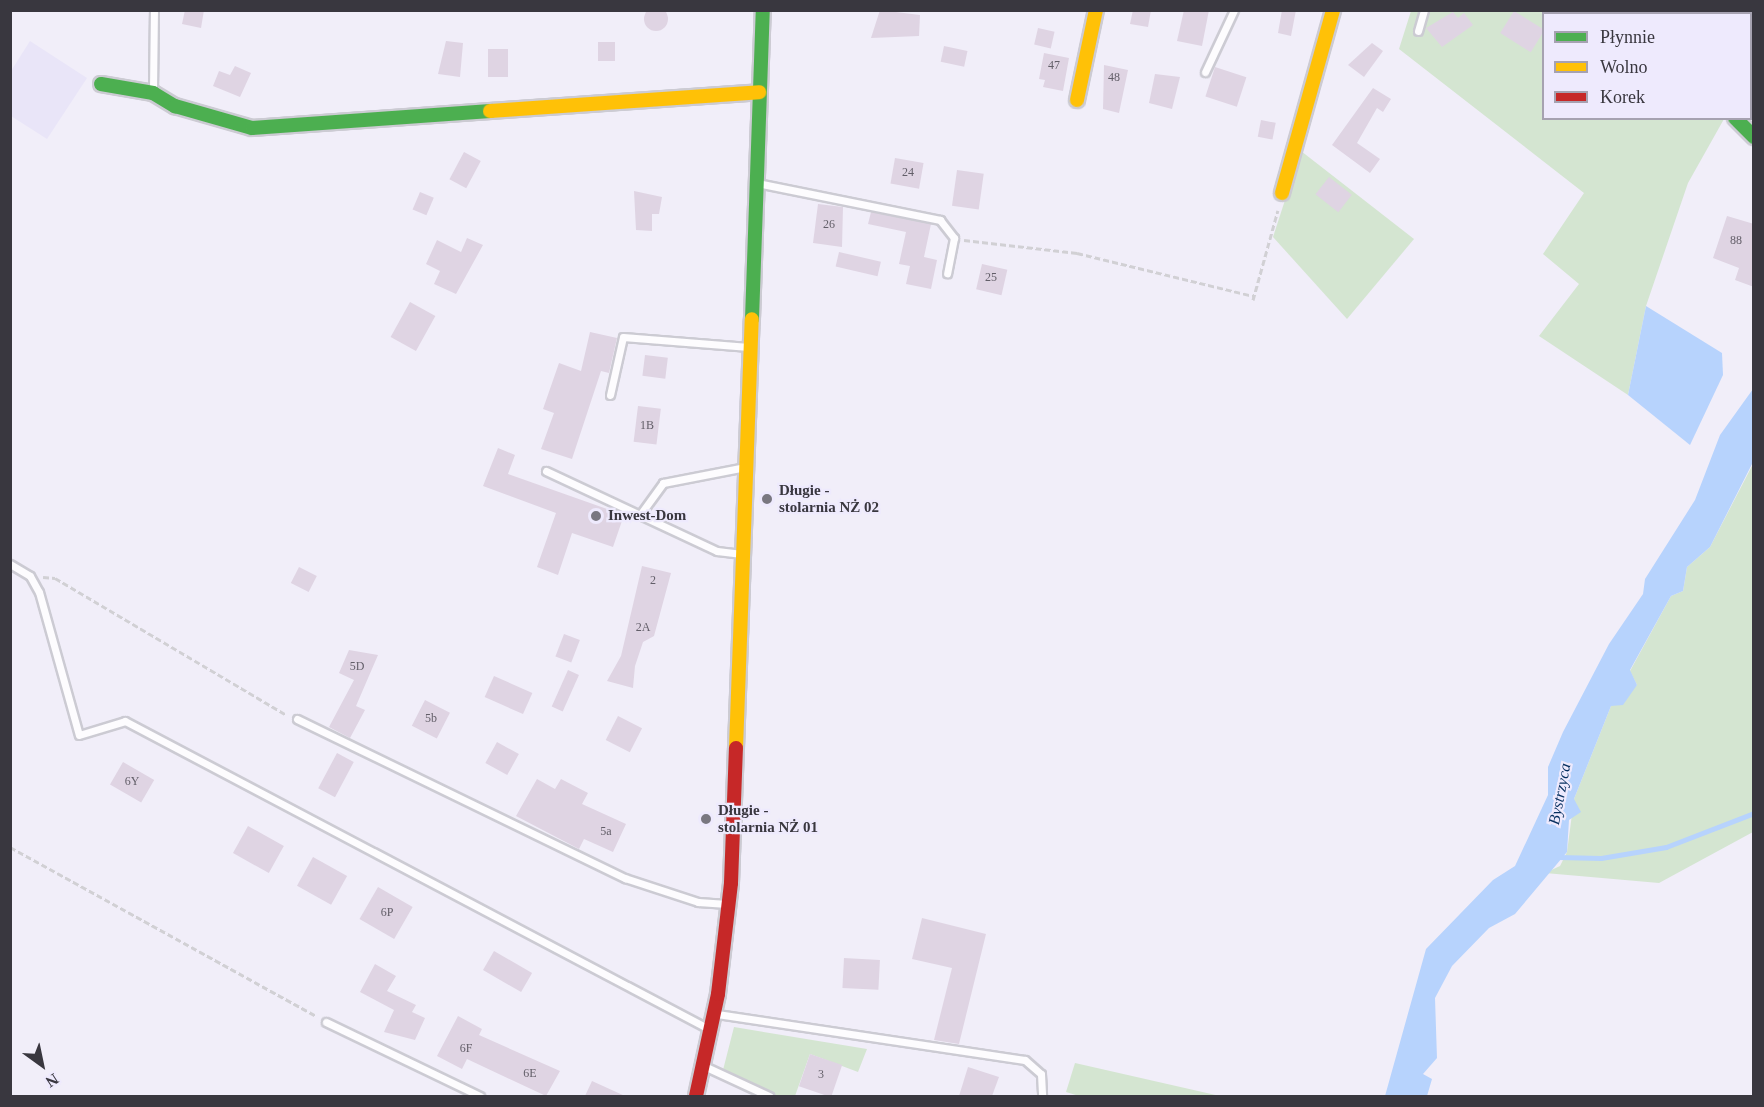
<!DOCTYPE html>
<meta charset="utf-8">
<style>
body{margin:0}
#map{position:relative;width:1764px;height:1107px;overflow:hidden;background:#f1eef9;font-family:"Times New Roman",serif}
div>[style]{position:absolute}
.built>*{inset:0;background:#e9e5f8}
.green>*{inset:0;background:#d4e5d1}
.water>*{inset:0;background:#b7d3fd}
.stream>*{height:5px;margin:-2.5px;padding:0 2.5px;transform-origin:2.5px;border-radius:2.5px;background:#b7d3fd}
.building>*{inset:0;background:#dfd4e3;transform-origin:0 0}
.round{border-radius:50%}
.path>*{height:3px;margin-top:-1.5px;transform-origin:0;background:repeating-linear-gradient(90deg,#d1d0d4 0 6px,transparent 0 9px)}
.roads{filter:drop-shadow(2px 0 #cccbd3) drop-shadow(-2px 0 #cccbd3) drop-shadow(0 2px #cccbd3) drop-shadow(0 -2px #cccbd3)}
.lane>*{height:7px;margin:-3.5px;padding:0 3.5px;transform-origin:3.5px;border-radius:3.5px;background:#fdfcfe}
.fast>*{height:14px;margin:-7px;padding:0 7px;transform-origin:7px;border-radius:7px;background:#4caf50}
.slow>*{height:14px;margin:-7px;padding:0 7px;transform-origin:7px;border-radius:7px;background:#ffc107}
.jam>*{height:14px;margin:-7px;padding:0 7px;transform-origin:7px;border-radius:7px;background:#c62828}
.dots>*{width:16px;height:16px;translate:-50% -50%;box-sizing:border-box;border:3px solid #eeeafd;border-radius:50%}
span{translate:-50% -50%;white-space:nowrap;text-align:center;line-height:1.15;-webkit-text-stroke:4.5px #eeeafd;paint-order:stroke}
.number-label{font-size:12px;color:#625e68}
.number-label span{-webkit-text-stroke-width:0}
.poi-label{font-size:15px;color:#39373f;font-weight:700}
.left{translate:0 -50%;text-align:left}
.water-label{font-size:16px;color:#062f5f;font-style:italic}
.frame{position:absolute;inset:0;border:12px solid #39373f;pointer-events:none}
.legend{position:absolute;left:1542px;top:12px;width:210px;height:108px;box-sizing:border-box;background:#eeeafd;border:2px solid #a6a2b1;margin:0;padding:8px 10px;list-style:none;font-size:18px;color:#39373f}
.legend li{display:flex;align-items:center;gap:12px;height:30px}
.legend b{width:30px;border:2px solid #a6a2b1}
.north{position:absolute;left:12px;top:1035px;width:60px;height:60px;-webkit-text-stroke:4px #eeeafd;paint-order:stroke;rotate:147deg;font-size:16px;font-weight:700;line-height:24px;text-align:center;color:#39373f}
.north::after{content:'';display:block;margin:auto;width:21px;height:27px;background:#39373f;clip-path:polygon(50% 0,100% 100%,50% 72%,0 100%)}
</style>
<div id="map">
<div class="built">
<div style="clip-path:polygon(30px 41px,87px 78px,47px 139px,11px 116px,11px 71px)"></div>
</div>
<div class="green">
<div style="clip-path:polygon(1411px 11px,1628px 11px,1544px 14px,1544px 118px,1724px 119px,1688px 183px,1646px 306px,1628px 395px,1539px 336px,1579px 284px,1543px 254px,1584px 193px,1399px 49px)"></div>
<div style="clip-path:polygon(1301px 151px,1414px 239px,1347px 319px,1273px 237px)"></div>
<div style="clip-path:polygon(1753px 464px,1753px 832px,1659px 883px,1545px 873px,1560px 866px,1567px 852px,1574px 799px,1611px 706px,1637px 685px,1630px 671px,1671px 596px,1683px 591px,1687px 567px,1710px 547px)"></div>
<div style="clip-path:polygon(734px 1027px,867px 1049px,858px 1072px,810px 1054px,795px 1096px,776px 1096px,723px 1070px)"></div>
<div style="clip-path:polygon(1075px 1063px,1220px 1096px,1079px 1096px,1066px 1092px)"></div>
</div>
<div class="water">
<div style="clip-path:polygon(1646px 306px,1722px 353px,1723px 375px,1690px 445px,1628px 395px)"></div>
<div style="clip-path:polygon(1753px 389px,1752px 464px,1710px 547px,1687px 567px,1683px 591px,1671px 596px,1630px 670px,1637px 685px,1623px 705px,1611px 706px,1574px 799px,1581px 812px,1569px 820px,1567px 852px,1515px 914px,1489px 928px,1452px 966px,1435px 998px,1437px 1058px,1423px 1074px,1432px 1079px,1427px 1096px,1385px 1096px,1426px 949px,1493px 880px,1515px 866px,1548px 795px,1548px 767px,1563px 732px,1609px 644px,1643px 594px,1645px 579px,1695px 500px,1720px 435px)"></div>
</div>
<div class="stream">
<div style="left:1558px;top:857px;width:43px;rotate:1.3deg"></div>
<div style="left:1601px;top:858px;width:66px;rotate:-9.6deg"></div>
<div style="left:1666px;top:847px;width:94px;rotate:-21.1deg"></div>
</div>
<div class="building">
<div class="round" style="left:644px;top:7px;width:24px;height:24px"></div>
<div style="clip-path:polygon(185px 10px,204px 10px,201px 28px,182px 24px)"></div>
<div style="clip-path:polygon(880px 10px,920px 15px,919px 36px,871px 38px)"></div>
<div style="clip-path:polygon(1133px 10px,1151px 10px,1148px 27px,1130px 24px)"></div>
<div style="clip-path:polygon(1184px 10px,1209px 10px,1202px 46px,1177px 41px)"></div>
<div style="clip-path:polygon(1282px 10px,1296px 10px,1291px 36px,1278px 33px)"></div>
<div style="left:1514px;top:11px;width:36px;height:26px;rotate:32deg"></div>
<div style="clip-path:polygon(1453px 12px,1458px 18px,1464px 13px,1473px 25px,1442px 47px,1426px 28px)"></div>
<div style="left:1038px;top:28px;width:17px;height:17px;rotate:13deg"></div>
<div style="clip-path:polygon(446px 41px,463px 43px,460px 77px,438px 74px)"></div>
<div style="left:615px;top:42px;width:19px;height:17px;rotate:90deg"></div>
<div style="clip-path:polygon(1372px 43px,1383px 51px,1364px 77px,1348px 65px)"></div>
<div style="left:944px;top:46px;width:24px;height:16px;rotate:12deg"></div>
<div style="left:488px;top:49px;width:20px;height:28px"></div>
<div style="clip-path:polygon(1044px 53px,1069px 58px,1063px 91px,1043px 87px,1045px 80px,1039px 79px)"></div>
<div style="clip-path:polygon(1104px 65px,1128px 70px,1119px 113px,1103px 109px)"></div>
<div style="clip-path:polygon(235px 66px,251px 73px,240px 97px,213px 86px,219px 71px,230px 75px)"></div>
<div style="left:1215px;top:67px;width:33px;height:31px;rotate:18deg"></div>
<div style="clip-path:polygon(1155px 74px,1180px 77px,1172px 109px,1149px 103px)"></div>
<div style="clip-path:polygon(1373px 88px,1391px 99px,1383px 112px,1377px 108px,1357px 143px,1380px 159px,1370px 173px,1332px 145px)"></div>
<div style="left:1261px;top:120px;width:15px;height:17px;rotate:11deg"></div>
<div style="left:464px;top:152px;width:19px;height:31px;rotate:28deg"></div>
<div style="left:895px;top:158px;width:29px;height:26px;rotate:10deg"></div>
<div style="left:957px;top:170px;width:27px;height:36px;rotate:8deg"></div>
<div style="left:1329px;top:177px;width:29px;height:22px;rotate:38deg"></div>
<div style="clip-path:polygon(634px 191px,662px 197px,659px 214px,652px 214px,652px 231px,636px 230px)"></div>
<div style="left:420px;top:192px;width:15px;height:19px;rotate:23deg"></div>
<div style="clip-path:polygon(818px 204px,843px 207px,842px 247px,813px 243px)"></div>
<div style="clip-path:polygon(871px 212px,931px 224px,924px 257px,937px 260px,931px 289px,906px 284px,910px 266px,899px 264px,906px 232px,868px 224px)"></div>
<div style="clip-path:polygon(1727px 216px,1754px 224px,1754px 287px,1735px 280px,1739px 268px,1713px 258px)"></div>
<div style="clip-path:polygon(467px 238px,483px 245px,456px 294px,434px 284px,440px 271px,426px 264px,437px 240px,461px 252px)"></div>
<div style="left:839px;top:252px;width:43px;height:15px;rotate:13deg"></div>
<div style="left:982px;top:264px;width:26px;height:26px;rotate:13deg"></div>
<div style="left:410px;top:302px;width:29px;height:40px;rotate:29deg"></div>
<div style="clip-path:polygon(590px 332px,617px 338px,609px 373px,601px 371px,572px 459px,541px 449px,554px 413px,543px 409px,559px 363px,581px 371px)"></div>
<div style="left:645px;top:355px;width:23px;height:21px;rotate:7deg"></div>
<div style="left:638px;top:406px;width:23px;height:36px;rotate:7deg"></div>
<div style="clip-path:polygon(498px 448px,515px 455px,508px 474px,624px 515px,613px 547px,572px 533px,558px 575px,537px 567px,556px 513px,483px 486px)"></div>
<div style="clip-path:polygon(642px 566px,671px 573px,654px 636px,643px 642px,635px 666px,633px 688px,607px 681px,621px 656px)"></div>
<div style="left:299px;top:567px;width:20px;height:18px;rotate:27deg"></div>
<div style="left:564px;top:634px;width:17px;height:24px;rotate:21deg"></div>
<div style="clip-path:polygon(349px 650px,378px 655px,356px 706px,365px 710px,350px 738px,329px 727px,354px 680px,339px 673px)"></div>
<div style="left:568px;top:670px;width:12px;height:40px;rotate:24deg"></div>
<div style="left:494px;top:676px;width:42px;height:23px;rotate:24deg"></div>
<div style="left:425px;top:700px;width:28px;height:29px;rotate:27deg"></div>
<div style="left:618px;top:716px;width:27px;height:27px;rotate:27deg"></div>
<div style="left:497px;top:742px;width:25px;height:24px;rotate:29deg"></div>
<div style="left:337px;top:753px;width:19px;height:40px;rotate:28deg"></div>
<div style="left:123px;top:762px;width:36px;height:26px;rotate:30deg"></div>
<div style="clip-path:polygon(537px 779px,555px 789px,561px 779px,588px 793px,582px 804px,626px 824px,613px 852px,584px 839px,579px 849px,516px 816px)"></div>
<div style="left:248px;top:826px;width:41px;height:31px;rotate:29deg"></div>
<div style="left:313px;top:857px;width:39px;height:33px;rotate:29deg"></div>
<div style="left:378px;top:887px;width:40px;height:37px;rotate:30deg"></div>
<div style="clip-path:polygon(922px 918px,986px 934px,959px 1044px,934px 1040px,952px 968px,912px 959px)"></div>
<div style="left:494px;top:951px;width:44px;height:22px;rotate:30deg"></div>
<div style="left:844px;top:958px;width:36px;height:30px;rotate:3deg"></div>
<div style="clip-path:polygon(375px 964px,396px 976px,387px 991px,416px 1005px,412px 1012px,425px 1018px,415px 1040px,384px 1032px,394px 1010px,360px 992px)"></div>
<div style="clip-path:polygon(458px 1016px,482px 1029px,479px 1035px,560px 1071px,546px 1096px,467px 1059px,462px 1069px,437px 1056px)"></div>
<div style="left:810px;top:1054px;width:34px;height:34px;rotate:19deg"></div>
<div style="clip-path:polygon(968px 1067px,999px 1077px,992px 1096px,959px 1096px)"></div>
<div style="clip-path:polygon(592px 1081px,625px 1096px,585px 1096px)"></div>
</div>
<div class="path">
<div style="left:964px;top:240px;width:114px;rotate:6.6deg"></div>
<div style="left:1077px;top:253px;width:182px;rotate:13.7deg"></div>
<div style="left:1253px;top:300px;width:93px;rotate:-74.5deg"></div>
<div style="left:43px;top:577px;width:12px;rotate:5deg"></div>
<div style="left:55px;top:578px;width:269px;rotate:30.6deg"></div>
<div style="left:10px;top:847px;width:350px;rotate:28.9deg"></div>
</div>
<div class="roads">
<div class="lane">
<div style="left:1418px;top:31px;width:22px;rotate:-74deg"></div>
<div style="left:1205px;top:72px;width:68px;rotate:-64.9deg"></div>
<div style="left:153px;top:90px;width:80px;rotate:-89.3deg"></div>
<div style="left:757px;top:183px;width:187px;rotate:11.4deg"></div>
<div style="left:940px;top:220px;width:23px;rotate:52deg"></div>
<div style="left:954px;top:238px;width:36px;rotate:101deg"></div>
<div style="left:610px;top:395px;width:59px;rotate:-77.4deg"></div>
<div style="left:623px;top:337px;width:126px;rotate:4.5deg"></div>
<div style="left:546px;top:471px;width:189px;rotate:25.1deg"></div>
<div style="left:717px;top:551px;width:23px;rotate:7deg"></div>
<div style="left:642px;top:512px;width:36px;rotate:-54deg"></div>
<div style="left:663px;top:483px;width:84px;rotate:-11deg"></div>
<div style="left:10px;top:564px;width:23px;rotate:31deg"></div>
<div style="left:30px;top:576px;width:18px;rotate:61deg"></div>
<div style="left:39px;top:592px;width:148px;rotate:74.4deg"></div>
<div style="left:79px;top:735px;width:48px;rotate:-16.9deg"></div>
<div style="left:125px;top:721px;width:660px;rotate:27.81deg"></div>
<div style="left:297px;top:719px;width:365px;rotate:25.9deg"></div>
<div style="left:625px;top:878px;width:77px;rotate:18.2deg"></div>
<div style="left:698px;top:902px;width:29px;rotate:4deg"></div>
<div style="left:717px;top:1014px;width:311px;rotate:8.5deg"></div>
<div style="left:1025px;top:1060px;width:21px;rotate:41deg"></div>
<div style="left:1041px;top:1074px;width:22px;rotate:87deg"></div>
<div style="left:326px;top:1022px;width:171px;rotate:25.7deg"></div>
<div style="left:704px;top:1066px;width:72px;rotate:24.8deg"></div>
</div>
<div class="fast">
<div style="left:1647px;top:10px;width:4px;rotate:63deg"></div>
<div style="left:101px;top:84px;width:53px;rotate:9.8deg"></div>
<div style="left:153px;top:93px;width:26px;rotate:31deg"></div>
<div style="left:175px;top:106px;width:80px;rotate:15.9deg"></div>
<div style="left:252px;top:128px;width:239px;rotate:-4.1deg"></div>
<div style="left:1735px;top:118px;width:27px;rotate:45deg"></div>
<div style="left:752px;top:319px;width:309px;rotate:-88deg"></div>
</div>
<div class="slow">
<div style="left:1077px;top:100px;width:92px;rotate:-78.1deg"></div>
<div style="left:490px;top:111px;width:270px;rotate:-4deg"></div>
<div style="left:1282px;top:193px;width:190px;rotate:-74.4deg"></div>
<div style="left:736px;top:748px;width:429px;rotate:-87.9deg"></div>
</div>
<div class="jam">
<div style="left:696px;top:1096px;width:104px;rotate:-77.8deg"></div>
<div style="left:718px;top:994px;width:112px;rotate:-83.3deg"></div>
<div style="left:731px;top:883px;width:135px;rotate:-87.9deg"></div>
</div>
</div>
<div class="dots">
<div style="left:767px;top:499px;background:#797780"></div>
<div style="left:596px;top:516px;background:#797780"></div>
<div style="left:706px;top:819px;background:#797780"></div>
</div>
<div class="number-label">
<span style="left:1054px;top:66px">47</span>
<span style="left:1114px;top:78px">48</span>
<span style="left:908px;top:173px">24</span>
<span style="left:829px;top:225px">26</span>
<span style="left:1736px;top:241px">88</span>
<span style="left:991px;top:278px">25</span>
<span style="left:647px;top:426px">1B</span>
<span style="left:653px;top:581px">2</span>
<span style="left:643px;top:628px">2A</span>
<span style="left:357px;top:667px">5D</span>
<span style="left:431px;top:719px">5b</span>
<span style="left:132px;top:782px">6Y</span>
<span style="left:606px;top:832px">5a</span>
<span style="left:387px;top:913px">6P</span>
<span style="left:466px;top:1049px">6F</span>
<span style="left:530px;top:1074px">6E</span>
<span style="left:821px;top:1075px">3</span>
</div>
<div class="poi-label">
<span class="left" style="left:779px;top:499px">Długie -<br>stolarnia NŻ 02</span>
<span class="left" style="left:608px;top:516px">Inwest-Dom</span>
<span class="left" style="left:718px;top:819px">Długie -<br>stolarnia NŻ 01</span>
</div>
<div class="water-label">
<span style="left:1560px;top:794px;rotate:-79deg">Bystrzyca</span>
</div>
<div class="frame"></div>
<ul class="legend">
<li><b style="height:8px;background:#4caf50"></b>Płynnie</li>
<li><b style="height:8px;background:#ffc107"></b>Wolno</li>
<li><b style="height:8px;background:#c62828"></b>Korek</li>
</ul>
<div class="north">N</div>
</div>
